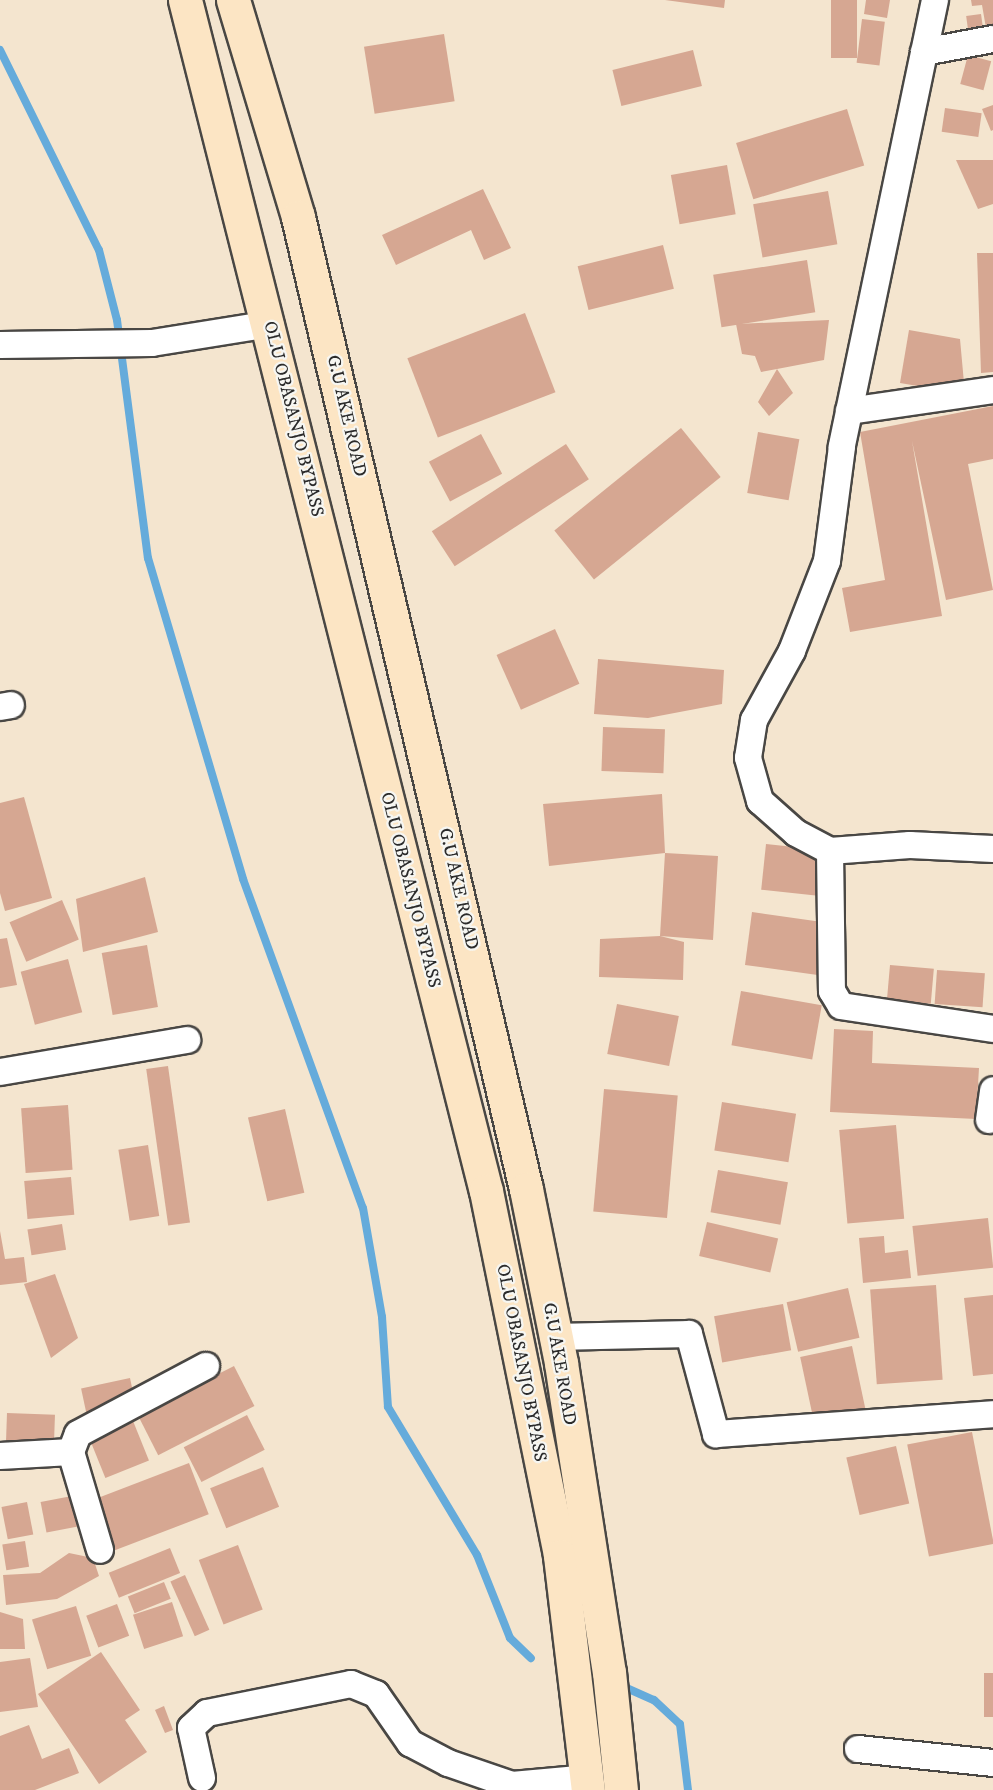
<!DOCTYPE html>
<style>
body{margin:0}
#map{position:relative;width:993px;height:1790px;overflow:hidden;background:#f4e5cf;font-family:"IM FELL DW Pica",serif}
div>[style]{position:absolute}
.stream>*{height:8px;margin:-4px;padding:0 4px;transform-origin:4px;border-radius:4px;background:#65abdb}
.building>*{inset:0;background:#d6a792;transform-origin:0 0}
.roads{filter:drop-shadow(2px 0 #494744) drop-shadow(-2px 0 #494744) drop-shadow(0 2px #494744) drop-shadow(0 -2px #494744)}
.street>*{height:26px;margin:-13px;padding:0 13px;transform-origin:13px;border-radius:13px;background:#fff}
.secondary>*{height:33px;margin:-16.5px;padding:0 16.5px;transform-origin:16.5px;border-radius:16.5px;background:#fce5c4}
span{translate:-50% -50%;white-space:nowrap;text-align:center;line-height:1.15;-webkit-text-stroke:4.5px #f6f6f2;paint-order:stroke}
.street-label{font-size:18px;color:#2b2b2b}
</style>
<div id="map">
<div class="stream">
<div style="left:0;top:50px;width:223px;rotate:63.7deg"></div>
<div style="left:99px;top:250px;width:72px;rotate:75.6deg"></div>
<div style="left:117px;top:320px;width:240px;rotate:82.6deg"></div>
<div style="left:148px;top:558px;width:335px;rotate:73.5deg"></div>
<div style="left:243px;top:879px;width:350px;rotate:70deg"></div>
<div style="left:363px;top:1208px;width:111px;rotate:80.1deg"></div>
<div style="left:382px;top:1317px;width:90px;rotate:86.2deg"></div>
<div style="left:388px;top:1407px;width:173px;rotate:59deg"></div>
<div style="left:477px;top:1555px;width:89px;rotate:68.3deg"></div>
<div style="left:510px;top:1638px;width:29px;rotate:44deg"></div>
<div style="left:622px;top:1686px;width:35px;rotate:24deg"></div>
<div style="left:654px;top:1700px;width:35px;rotate:43deg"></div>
<div style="left:680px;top:1724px;width:66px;rotate:83.1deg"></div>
</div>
<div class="building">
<div style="clip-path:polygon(665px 0,725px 0,724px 8px)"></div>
<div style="left:831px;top:0;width:26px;height:58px"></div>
<div style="clip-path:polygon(866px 0,890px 0,887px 18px,864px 14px)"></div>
<div style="clip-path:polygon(971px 0,993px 0,993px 27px,986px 28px,982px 5px,972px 6px)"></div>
<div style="left:981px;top:14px;width:14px;height:15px;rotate:82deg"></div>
<div style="left:862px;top:19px;width:23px;height:44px;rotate:7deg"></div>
<div style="left:444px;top:34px;width:68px;height:81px;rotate:81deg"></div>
<div style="left:693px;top:50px;width:37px;height:83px;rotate:76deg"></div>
<div style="left:968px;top:55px;width:24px;height:30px;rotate:15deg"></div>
<div style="clip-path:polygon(993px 105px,993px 130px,991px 131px,982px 109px)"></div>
<div style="left:945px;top:108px;width:37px;height:24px;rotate:8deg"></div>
<div style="left:847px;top:109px;width:59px;height:116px;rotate:73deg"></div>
<div style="clip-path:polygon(956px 160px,993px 160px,993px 204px,978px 209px)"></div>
<div style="left:727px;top:165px;width:50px;height:57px;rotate:80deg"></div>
<div style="clip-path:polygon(483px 189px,511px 248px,484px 260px,471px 230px,396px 265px,382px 235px)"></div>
<div style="left:828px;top:191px;width:54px;height:76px;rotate:80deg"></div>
<div style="left:663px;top:245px;width:45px;height:88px;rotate:76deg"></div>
<div style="clip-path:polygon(977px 253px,993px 253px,993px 372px,981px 373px)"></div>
<div style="left:807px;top:260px;width:53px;height:95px;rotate:81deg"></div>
<div style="left:525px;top:313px;width:85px;height:126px;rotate:69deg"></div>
<div style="clip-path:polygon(829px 320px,824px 360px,777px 369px,793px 393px,769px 416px,758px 402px,777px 369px,761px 372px,755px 356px,742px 354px,736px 324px)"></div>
<div style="clip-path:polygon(909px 330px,960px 339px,965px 394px,900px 383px)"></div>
<div style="clip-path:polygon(993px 406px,993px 459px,968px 464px,993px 590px,946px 600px,912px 441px,942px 616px,850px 632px,842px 588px,885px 580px,860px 432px)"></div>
<div style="left:681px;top:428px;width:63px;height:163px;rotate:51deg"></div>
<div style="left:758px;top:432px;width:42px;height:62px;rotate:10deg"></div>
<div style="left:481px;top:434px;width:45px;height:59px;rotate:62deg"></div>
<div style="left:566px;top:444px;width:42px;height:160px;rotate:57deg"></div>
<div style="left:555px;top:629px;width:60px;height:64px;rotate:66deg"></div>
<div style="clip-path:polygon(598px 659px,724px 670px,722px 704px,648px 718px,594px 714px)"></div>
<div style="left:603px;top:727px;width:62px;height:44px;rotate:2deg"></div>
<div style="clip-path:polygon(662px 794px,665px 853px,718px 856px,713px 940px,660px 936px,684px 942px,683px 980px,599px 977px,600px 939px,660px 936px,665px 853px,549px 866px,543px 804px)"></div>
<div style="clip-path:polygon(24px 797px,52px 898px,5px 911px,0 893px,0 803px)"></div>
<div style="left:766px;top:844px;width:64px;height:46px;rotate:6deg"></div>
<div style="clip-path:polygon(145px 877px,158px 932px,83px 952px,76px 899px)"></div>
<div style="left:62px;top:900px;width:43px;height:57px;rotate:67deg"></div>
<div style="clip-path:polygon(752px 912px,822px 922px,832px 977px,745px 965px)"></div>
<div style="clip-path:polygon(7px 938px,17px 985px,0 988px,0 939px)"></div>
<div style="left:147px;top:945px;width:63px;height:46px;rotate:80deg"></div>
<div style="left:68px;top:959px;width:55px;height:49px;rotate:75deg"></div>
<div style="left:890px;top:965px;width:44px;height:35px;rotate:5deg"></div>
<div style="left:937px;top:970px;width:48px;height:34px;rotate:4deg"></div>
<div style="left:741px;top:991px;width:82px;height:55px;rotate:10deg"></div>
<div style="left:617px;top:1004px;width:63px;height:51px;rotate:11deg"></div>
<div style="clip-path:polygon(834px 1029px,873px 1031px,872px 1063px,979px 1068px,976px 1119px,830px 1112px)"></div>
<div style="left:168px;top:1066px;width:158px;height:22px;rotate:82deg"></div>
<div style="left:604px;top:1089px;width:74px;height:123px;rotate:5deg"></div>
<div style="left:722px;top:1102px;width:75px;height:49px;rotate:9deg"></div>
<div style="left:68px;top:1105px;width:65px;height:47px;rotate:86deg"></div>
<div style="left:285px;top:1109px;width:86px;height:38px;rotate:77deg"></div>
<div style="left:896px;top:1125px;width:94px;height:57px;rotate:85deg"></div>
<div style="left:148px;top:1145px;width:72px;height:30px;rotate:81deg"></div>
<div style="left:718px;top:1170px;width:71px;height:43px;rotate:10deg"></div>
<div style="left:71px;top:1177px;width:38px;height:47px;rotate:85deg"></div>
<div style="left:988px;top:1218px;width:50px;height:76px;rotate:84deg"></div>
<div style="left:707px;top:1222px;width:73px;height:35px;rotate:13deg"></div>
<div style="left:62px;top:1224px;width:26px;height:35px;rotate:81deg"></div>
<div style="clip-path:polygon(0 1231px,5px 1259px,24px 1257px,27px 1282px,0 1285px)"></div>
<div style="clip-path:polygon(884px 1236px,885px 1253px,908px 1250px,911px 1278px,863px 1283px,859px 1238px)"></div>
<div style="clip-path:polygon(55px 1274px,78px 1338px,51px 1358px,24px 1284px)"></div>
<div style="left:936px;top:1285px;width:95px;height:66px;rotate:86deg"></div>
<div style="left:848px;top:1288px;width:51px;height:63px;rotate:77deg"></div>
<div style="clip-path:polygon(993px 1295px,993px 1374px,973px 1376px,964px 1298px)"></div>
<div style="left:783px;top:1304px;width:47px;height:70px;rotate:80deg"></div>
<div style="left:852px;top:1346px;width:64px;height:53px;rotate:78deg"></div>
<div style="left:234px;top:1366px;width:45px;height:108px;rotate:63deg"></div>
<div style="left:130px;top:1378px;width:25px;height:50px;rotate:78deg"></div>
<div style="left:7px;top:1413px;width:48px;height:33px;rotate:2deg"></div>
<div style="left:247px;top:1415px;width:39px;height:71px;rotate:63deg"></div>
<div style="left:131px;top:1416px;width:48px;height:47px;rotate:68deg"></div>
<div style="left:972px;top:1432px;width:114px;height:66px;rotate:79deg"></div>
<div style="left:896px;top:1446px;width:59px;height:51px;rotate:77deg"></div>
<div style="left:189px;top:1463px;width:55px;height:104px;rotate:69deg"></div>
<div style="left:263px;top:1467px;width:43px;height:57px;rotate:68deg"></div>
<div style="left:72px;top:1496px;width:31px;height:32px;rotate:79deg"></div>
<div style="left:27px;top:1502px;width:33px;height:26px;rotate:79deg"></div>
<div style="left:25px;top:1541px;width:26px;height:23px;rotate:81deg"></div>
<div style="left:238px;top:1545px;width:69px;height:42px;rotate:69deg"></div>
<div style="left:170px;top:1548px;width:27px;height:66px;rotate:68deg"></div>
<div style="clip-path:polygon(69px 1553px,93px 1558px,99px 1576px,57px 1599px,6px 1605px,3px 1575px,40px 1573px)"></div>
<div style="left:185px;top:1575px;width:60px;height:16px;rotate:66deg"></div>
<div style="left:164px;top:1582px;width:18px;height:39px;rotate:68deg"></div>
<div style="left:172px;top:1602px;width:36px;height:41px;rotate:72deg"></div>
<div style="left:117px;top:1604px;width:34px;height:33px;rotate:69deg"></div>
<div style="left:76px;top:1606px;width:52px;height:46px;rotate:73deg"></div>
<div style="clip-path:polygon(0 1612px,23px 1619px,25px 1649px,0 1649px)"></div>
<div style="clip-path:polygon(101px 1652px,140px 1710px,125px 1720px,147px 1752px,99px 1784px,38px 1694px)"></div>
<div style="clip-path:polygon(30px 1658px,38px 1707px,0 1712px,0 1662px)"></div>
<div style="left:984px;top:1673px;width:9px;height:44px"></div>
<div style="clip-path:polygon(164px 1706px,173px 1730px,165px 1733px,155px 1710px)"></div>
<div style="clip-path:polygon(29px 1725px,42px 1759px,69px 1748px,79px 1773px,35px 1790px,0 1790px,0 1736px)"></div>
</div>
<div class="roads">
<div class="street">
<div style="left:935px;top:0;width:457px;rotate:101.8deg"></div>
<div style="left:842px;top:447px;width:115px;rotate:97.5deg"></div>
<div style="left:827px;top:561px;width:97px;rotate:111.3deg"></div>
<div style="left:792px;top:651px;width:79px;rotate:118.8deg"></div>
<div style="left:754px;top:720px;width:38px;rotate:99deg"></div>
<div style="left:748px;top:758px;width:45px;rotate:74.4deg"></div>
<div style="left:760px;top:801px;width:48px;rotate:41.6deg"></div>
<div style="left:796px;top:833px;width:38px;rotate:28deg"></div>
<div style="left:830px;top:851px;width:80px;rotate:-4.3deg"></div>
<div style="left:910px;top:845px;width:83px;rotate:2.8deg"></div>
<div style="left:924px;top:52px;width:70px;rotate:-10.7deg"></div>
<div style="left:0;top:345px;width:152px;rotate:-0.8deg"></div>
<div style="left:152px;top:343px;width:120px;rotate:-9.1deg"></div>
<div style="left:849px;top:411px;width:146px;rotate:-8.3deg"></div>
<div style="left:0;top:707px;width:11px;rotate:-10deg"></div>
<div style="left:830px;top:851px;width:140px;rotate:89.2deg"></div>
<div style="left:832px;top:991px;width:17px;rotate:59deg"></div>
<div style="left:841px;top:1006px;width:154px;rotate:8.6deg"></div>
<div style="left:0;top:1072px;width:190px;rotate:-9.7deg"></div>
<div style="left:989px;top:1120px;width:30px;rotate:-82deg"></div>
<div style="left:556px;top:1337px;width:133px;rotate:-1.3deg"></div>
<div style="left:689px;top:1334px;width:104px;rotate:74.9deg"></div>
<div style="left:716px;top:1434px;width:278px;rotate:-4.1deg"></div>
<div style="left:71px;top:1452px;width:102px;rotate:73.5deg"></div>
<div style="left:0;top:1456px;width:71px;rotate:-3.2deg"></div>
<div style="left:71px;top:1452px;width:19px;rotate:-69deg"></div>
<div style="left:78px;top:1434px;width:145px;rotate:-28deg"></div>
<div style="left:858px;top:1749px;width:136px;rotate:5.9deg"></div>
<div style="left:202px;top:1778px;width:51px;rotate:-102.4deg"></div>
<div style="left:191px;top:1728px;width:22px;rotate:-43deg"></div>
<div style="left:207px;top:1713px;width:147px;rotate:-11.4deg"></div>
<div style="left:351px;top:1684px;width:27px;rotate:22deg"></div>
<div style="left:376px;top:1694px;width:60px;rotate:55.2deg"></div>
<div style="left:410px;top:1743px;width:43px;rotate:27.8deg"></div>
<div style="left:448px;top:1763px;width:68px;rotate:19deg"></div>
<div style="left:512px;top:1785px;width:75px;rotate:-5.3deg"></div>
</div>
<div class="secondary">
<div style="left:185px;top:0;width:1228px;rotate:75.82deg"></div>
<div style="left:486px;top:1191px;width:372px;rotate:78.5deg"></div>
<div style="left:560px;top:1556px;width:236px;rotate:83.2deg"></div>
<div style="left:233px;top:0;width:227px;rotate:73.3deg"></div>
<div style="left:298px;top:217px;width:998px;rotate:76.8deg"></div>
<div style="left:526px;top:1189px;width:177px;rotate:78.6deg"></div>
<div style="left:561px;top:1363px;width:313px;rotate:81.2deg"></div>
<div style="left:609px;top:1672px;width:119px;rotate:84.2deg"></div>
</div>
</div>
<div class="street-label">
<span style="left:346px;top:416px;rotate:77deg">G.U AKE ROAD</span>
<span style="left:293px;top:419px;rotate:76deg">OLU OBASANJO BYPASS</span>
<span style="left:458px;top:889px;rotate:77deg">G.U AKE ROAD</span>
<span style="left:410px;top:890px;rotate:76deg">OLU OBASANJO BYPASS</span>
<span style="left:521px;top:1363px;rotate:79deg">OLU OBASANJO BYPASS</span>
<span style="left:559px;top:1364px;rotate:80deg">G.U AKE ROAD</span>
</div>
</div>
